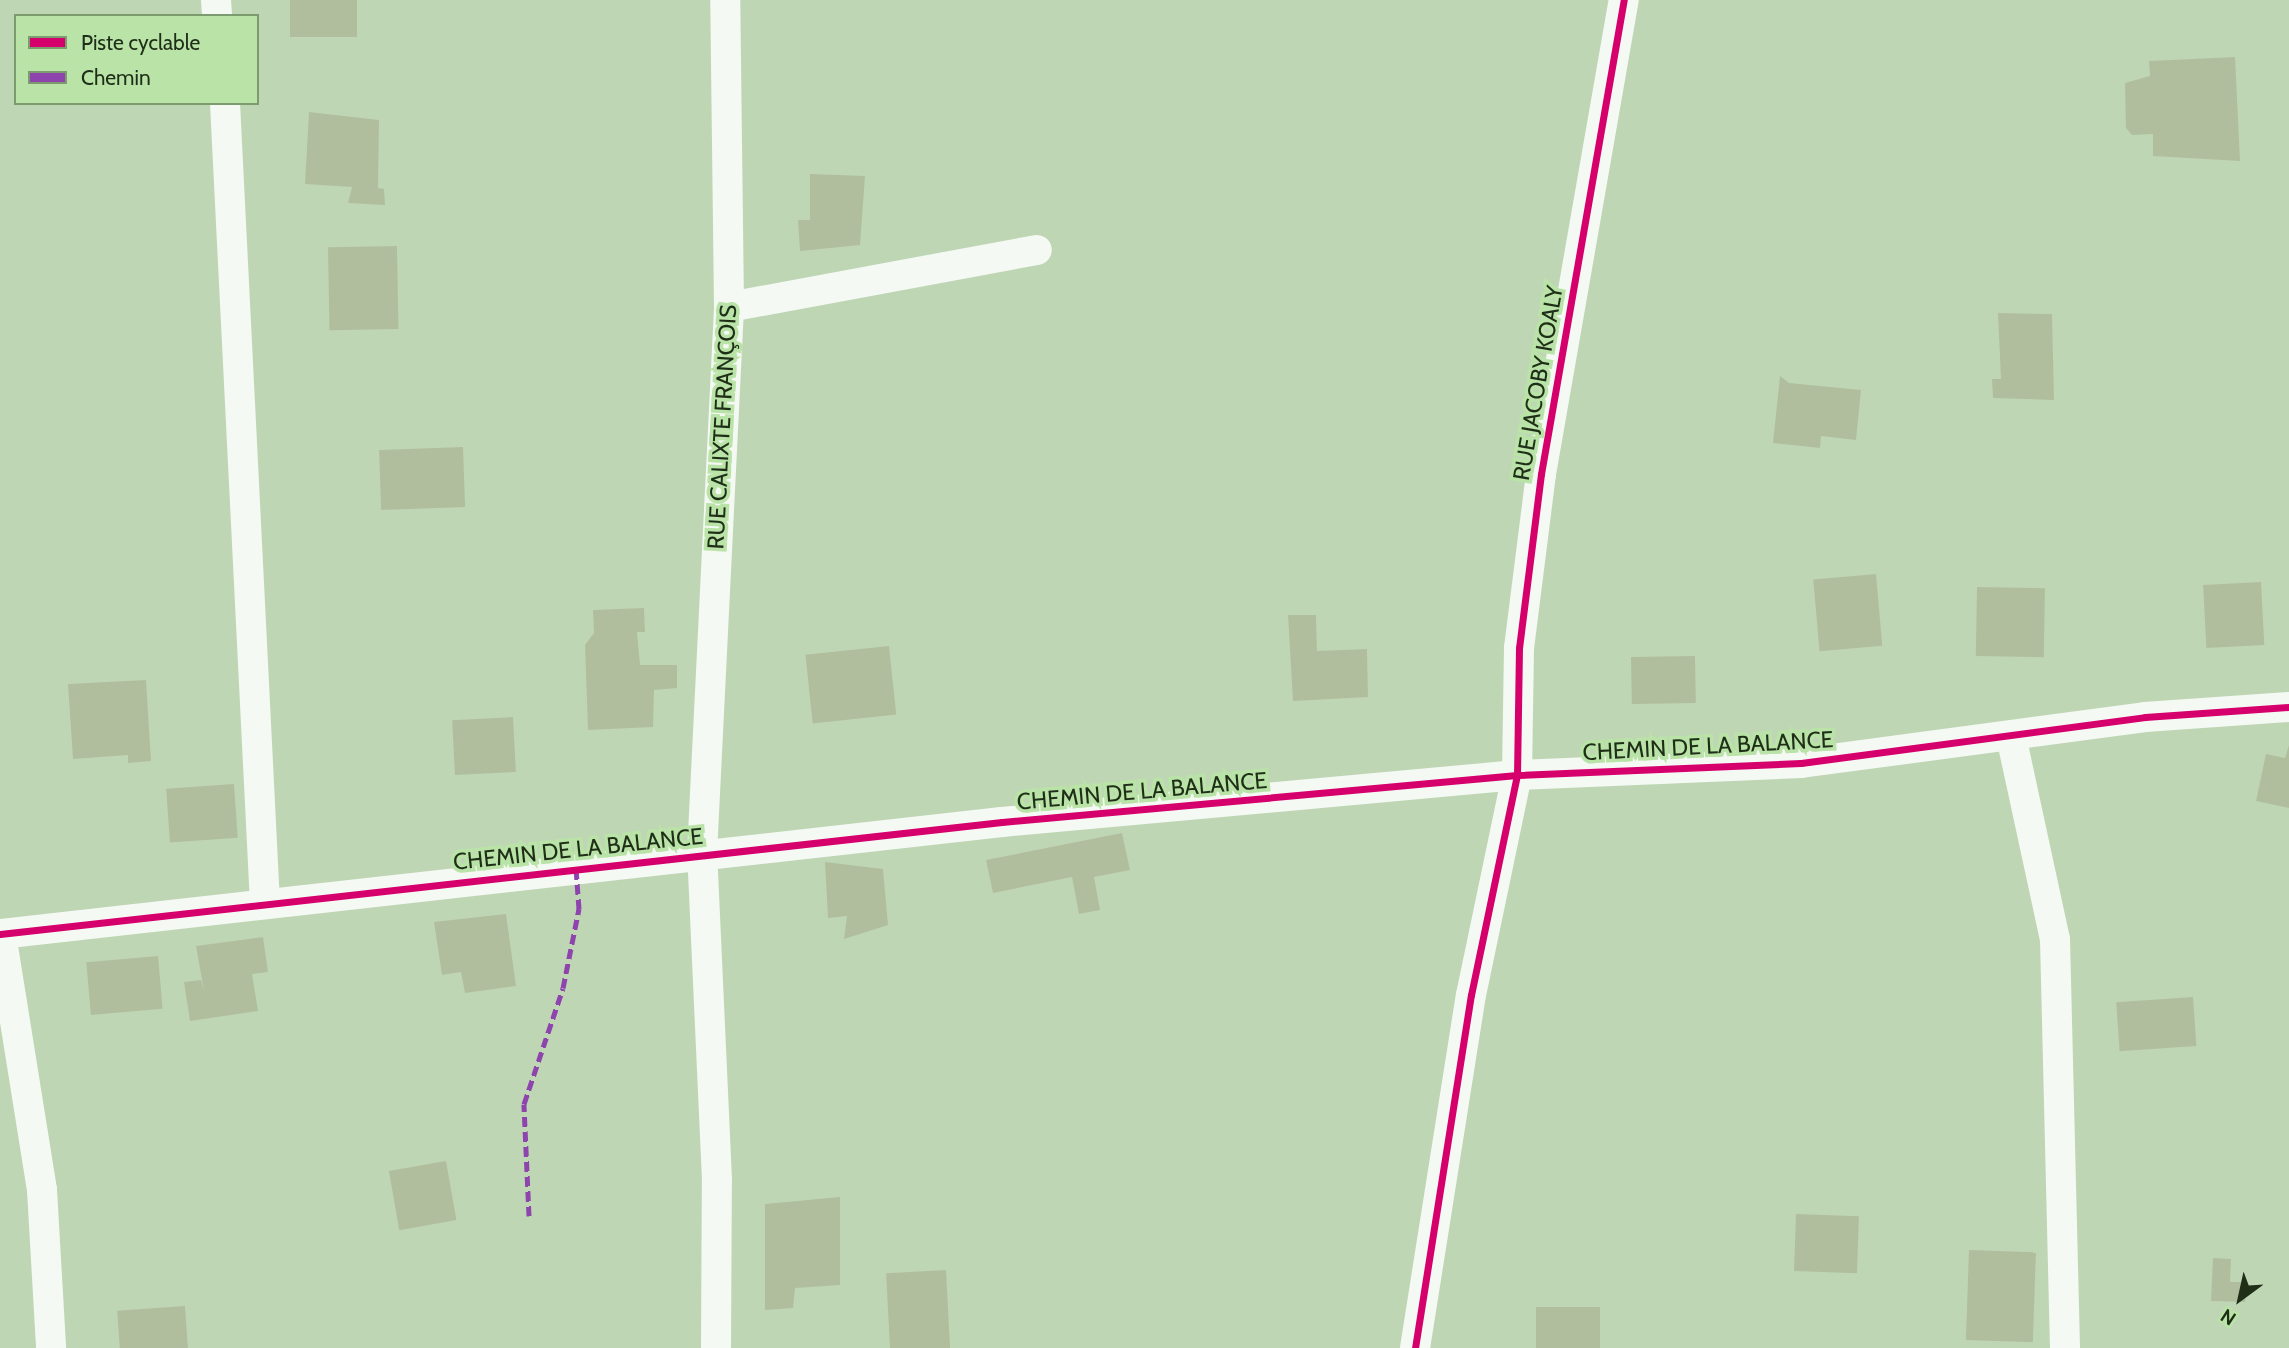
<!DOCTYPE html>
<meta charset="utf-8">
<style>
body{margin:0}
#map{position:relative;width:2289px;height:1348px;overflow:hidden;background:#bfd6b5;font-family:Cabin,sans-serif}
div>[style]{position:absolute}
.building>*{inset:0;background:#b1be9e;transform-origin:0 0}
.street>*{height:30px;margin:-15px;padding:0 15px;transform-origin:15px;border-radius:15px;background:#f5f9f4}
.quiet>*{height:5px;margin-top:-2.5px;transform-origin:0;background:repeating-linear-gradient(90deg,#8e44ad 0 10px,transparent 0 15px)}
.cycleway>*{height:7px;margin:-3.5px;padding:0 3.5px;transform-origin:3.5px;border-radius:3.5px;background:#d6006c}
span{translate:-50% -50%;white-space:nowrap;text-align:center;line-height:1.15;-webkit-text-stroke:7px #bae3a8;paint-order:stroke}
.street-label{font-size:23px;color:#1e2e17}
.legend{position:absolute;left:14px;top:14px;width:245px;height:91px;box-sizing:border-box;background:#bae3a8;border:2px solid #7c9b6e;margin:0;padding:9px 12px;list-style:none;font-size:21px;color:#1e2e17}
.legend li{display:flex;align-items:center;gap:14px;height:35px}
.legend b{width:35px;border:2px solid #7c9b6e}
.north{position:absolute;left:2205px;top:1264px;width:70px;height:70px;-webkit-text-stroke:5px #bae3a8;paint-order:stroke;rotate:213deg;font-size:19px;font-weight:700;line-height:28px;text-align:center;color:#1e2e17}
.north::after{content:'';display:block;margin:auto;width:24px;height:32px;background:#1e2e17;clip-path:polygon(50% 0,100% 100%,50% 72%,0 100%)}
</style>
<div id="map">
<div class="building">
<div style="left:290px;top:0;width:67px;height:37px"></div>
<div style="clip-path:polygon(2235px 57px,2240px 161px,2153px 156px,2153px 134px,2132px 135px,2126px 128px,2125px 83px,2150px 76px,2149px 61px)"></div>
<div style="clip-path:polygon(309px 112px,379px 120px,378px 188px,384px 189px,385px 205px,348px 203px,352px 187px,305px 184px)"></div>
<div style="clip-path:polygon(810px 174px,865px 176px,860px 245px,800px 251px,798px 220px,810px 220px)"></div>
<div style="left:397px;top:246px;width:83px;height:69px;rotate:89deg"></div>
<div style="clip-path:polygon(1998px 313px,2052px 314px,2054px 400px,1993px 398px,1992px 379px,2001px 379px)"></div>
<div style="clip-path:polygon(1780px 376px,1789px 383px,1861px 390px,1856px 440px,1821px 436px,1820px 448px,1773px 443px)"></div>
<div style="left:463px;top:447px;width:60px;height:84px;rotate:88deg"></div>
<div style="left:1876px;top:574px;width:72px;height:63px;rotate:85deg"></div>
<div style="left:2261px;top:582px;width:63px;height:58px;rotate:87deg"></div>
<div style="left:1977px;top:587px;width:68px;height:69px;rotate:1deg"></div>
<div style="clip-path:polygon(644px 608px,645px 632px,637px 632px,640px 665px,677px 665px,677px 688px,654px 690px,653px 727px,588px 730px,585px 645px,594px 633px,593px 610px)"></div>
<div style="clip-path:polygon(1288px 615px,1316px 615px,1317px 651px,1367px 649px,1368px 697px,1293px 701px)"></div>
<div style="left:889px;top:646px;width:69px;height:84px;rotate:84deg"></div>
<div style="left:1695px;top:656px;width:47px;height:64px;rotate:89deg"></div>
<div style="clip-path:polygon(146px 680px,151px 761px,128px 763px,128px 755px,73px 759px,68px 684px)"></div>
<div style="left:513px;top:717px;width:55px;height:61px;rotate:87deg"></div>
<div style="clip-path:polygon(2289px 745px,2289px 808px,2256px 801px,2266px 754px,2285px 758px)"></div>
<div style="left:234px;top:784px;width:54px;height:68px;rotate:86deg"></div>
<div style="clip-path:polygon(1122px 833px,1130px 870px,1094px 877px,1100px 910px,1079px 914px,1072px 877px,993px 893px,986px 860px)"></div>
<div style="clip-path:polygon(825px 862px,883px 869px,888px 925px,844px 939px,847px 916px,828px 918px)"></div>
<div style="clip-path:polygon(506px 914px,516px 986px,465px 993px,461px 972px,442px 975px,434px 922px)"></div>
<div style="clip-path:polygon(263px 937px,268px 972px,252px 974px,258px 1011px,190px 1021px,184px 982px,201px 980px,204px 991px,196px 946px)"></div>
<div style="left:158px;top:956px;width:53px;height:72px;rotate:85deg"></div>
<div style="left:2193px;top:997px;width:49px;height:77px;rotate:86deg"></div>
<div style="left:446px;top:1161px;width:60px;height:58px;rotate:80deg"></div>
<div style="clip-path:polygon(840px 1197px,840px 1285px,795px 1288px,793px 1308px,765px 1310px,765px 1204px)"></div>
<div style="left:1796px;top:1214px;width:63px;height:57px;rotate:2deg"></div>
<div style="left:1969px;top:1250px;width:67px;height:90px;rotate:2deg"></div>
<div style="clip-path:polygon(2213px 1258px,2231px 1259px,2230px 1282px,2247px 1282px,2245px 1302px,2211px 1301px)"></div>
<div style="left:946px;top:1270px;width:78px;height:60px;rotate:87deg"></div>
<div style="left:185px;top:1306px;width:42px;height:68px;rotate:86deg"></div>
<div style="left:1536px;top:1307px;width:64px;height:41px"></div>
</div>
<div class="street">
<div style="left:216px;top:0;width:16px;rotate:86deg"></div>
<div style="left:225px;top:103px;width:801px;rotate:87.14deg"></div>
<div style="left:729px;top:307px;width:313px;rotate:-10.5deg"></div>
<div style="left:2011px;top:736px;width:208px;rotate:77.8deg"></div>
<div style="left:2055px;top:939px;width:409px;rotate:88.6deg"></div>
<div style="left:0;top:934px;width:1008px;rotate:-6.38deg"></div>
<div style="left:1002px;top:822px;width:517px;rotate:-5.21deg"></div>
<div style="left:1517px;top:775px;width:284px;rotate:-2.4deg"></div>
<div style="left:1801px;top:763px;width:347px;rotate:-7.6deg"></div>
<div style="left:2145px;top:717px;width:144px;rotate:-4deg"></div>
<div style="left:1px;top:934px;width:259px;rotate:80.9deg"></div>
<div style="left:42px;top:1190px;width:158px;rotate:86.7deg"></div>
<div style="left:716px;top:1348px;width:168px;rotate:-89.7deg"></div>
<div style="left:717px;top:1180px;width:326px;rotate:-92.6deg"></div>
<div style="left:702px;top:854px;width:548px;rotate:-87.17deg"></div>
<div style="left:729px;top:307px;width:307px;rotate:-90.7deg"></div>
<div style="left:1415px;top:1348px;width:357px;rotate:-81deg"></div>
<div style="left:1471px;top:995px;width:225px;rotate:-78.2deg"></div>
<div style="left:1517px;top:775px;width:127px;rotate:-89.1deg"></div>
<div style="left:1519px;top:648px;width:175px;rotate:-82.8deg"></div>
<div style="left:1541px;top:474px;width:481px;rotate:-80.1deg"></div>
</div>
<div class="quiet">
<div style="left:529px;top:1216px;width:112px;rotate:-92.6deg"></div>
<div style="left:524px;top:1104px;width:122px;rotate:-71.4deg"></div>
<div style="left:563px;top:988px;width:81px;rotate:-78.6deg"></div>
<div style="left:579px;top:909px;width:41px;rotate:-94.2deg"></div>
</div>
<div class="cycleway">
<div style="left:0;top:934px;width:1008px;rotate:-6.38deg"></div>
<div style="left:1002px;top:822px;width:517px;rotate:-5.21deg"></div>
<div style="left:1517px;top:775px;width:284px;rotate:-2.4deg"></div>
<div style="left:1801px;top:763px;width:347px;rotate:-7.6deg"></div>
<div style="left:2145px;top:717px;width:144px;rotate:-4deg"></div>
<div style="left:1415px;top:1348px;width:357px;rotate:-81deg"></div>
<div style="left:1471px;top:995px;width:225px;rotate:-78.2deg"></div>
<div style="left:1517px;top:775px;width:127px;rotate:-89.1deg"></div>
<div style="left:1519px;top:648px;width:175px;rotate:-82.8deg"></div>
<div style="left:1541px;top:474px;width:481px;rotate:-80.1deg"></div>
</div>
<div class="street-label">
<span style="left:1538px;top:383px;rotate:-80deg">RUE JACOBY KOALY</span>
<span style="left:722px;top:427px;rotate:-87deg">RUE CALIXTE FRANÇOIS</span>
<span style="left:1708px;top:746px;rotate:-3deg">CHEMIN DE LA BALANCE</span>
<span style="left:1142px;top:791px;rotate:-5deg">CHEMIN DE LA BALANCE</span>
<span style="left:578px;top:849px;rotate:-6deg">CHEMIN DE LA BALANCE</span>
</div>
<ul class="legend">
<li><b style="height:9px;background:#d6006c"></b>Piste cyclable</li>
<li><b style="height:9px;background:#8e44ad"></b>Chemin</li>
</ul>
<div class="north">N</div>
</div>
